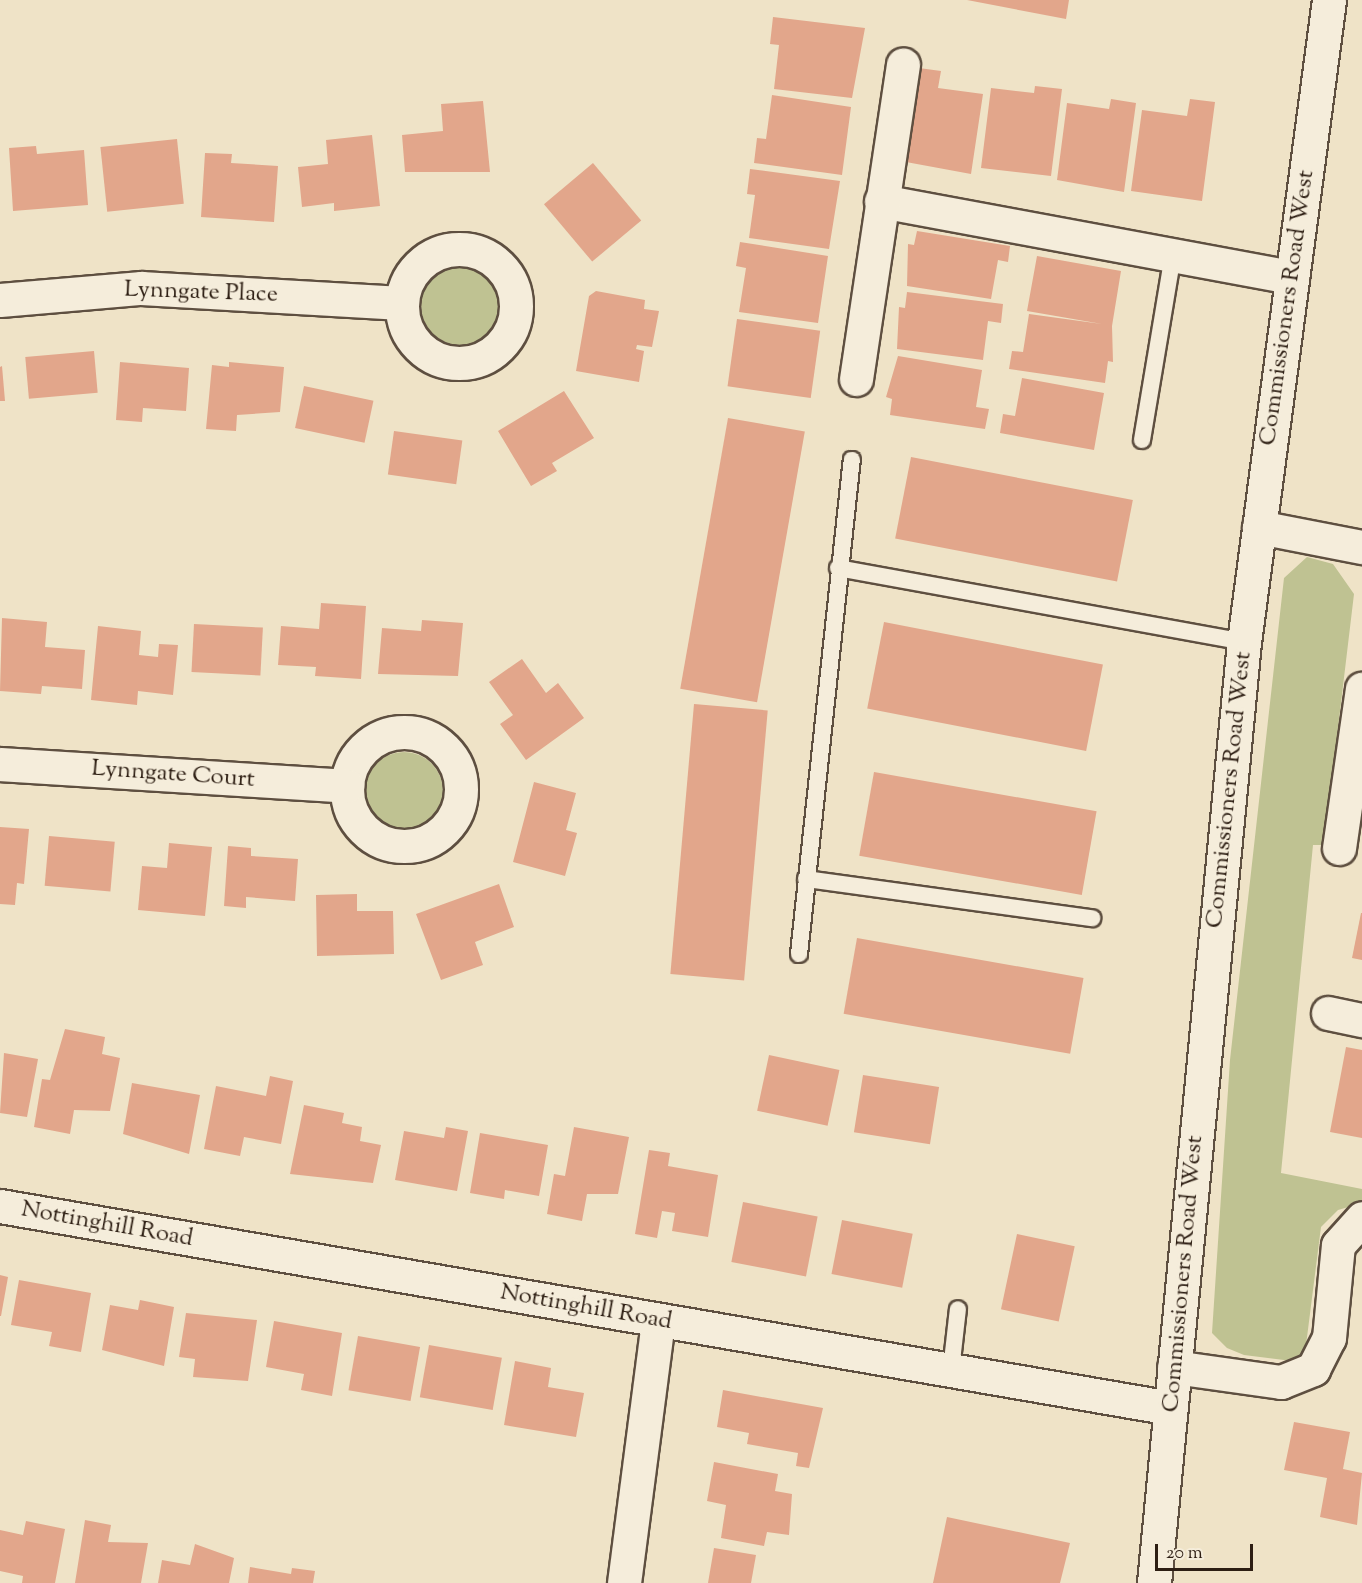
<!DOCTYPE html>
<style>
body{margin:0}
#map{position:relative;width:1362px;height:1583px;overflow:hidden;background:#efe3c7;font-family:"Sorts Mill Goudy",serif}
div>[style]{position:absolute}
.green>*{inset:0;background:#bfc292}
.round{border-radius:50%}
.building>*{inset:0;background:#e2a68b;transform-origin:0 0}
.roads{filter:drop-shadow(2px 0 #5e4f40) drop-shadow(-2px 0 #5e4f40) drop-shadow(0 2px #5e4f40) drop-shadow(0 -2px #5e4f40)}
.service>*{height:16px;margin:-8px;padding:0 8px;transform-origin:8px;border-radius:8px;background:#f5eddb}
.minor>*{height:33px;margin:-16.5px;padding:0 16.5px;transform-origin:16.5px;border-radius:16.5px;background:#f5eddb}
.minor>.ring{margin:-16.5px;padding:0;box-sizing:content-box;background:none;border:33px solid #f5eddb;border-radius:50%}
.tertiary>*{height:33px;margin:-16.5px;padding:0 16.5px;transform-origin:16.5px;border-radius:16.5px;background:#f5eddb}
.secondary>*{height:33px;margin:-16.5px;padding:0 16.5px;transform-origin:16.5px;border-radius:16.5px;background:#f5eddb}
span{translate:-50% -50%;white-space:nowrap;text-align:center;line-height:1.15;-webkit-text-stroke:5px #f5eddb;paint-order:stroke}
.street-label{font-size:24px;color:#2d1e13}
.scale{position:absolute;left:1155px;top:1544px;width:98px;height:27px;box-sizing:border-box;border:3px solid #2d1e13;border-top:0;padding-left:8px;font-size:18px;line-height:21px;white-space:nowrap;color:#2d1e13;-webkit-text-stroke:4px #f5eddb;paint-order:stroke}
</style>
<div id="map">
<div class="green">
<div class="round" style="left:421px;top:267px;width:78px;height:78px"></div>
<div style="clip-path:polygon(1307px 557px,1333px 564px,1354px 594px,1324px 845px,1313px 845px,1281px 1173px,1362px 1189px,1362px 1203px,1338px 1210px,1321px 1227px,1305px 1353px,1292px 1361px,1244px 1355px,1227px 1348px,1212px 1333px,1230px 1060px,1284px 578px)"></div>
<div class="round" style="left:365px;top:752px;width:78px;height:78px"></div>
</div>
<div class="building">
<div style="clip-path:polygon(967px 0,1069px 0,1066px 19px)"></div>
<div style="clip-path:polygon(773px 17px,865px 28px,852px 98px,774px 89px,779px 45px,770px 44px)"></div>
<div style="clip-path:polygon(919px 68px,941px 71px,938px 88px,983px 94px,971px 174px,906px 162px)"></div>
<div style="clip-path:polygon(1035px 86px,1062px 89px,1051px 176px,981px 168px,991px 88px,1034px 93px)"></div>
<div style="clip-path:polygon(772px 95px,851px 107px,842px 175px,754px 163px,757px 138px,766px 139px)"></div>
<div style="clip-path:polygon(1111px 99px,1136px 103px,1124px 192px,1057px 180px,1067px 103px,1109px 109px)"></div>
<div style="clip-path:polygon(1190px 99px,1215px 102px,1202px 201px,1131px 191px,1142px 110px,1187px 116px)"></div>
<div style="clip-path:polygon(483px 101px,490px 172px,405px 172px,402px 135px,443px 131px,441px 104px)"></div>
<div style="clip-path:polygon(372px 135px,380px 206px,334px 211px,334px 203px,302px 207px,298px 167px,328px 164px,326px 140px)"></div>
<div style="left:177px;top:139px;width:65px;height:77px;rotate:84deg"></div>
<div style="clip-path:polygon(36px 146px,37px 154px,84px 150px,88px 205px,13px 211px,9px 148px)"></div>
<div style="clip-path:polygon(205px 153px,232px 154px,231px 163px,278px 166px,274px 222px,201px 217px)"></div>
<div style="left:593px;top:163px;width:75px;height:64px;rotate:50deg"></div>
<div style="clip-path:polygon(750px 169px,840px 181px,829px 249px,749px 238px,755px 195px,747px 194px)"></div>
<div style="clip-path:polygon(917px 231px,1010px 246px,1008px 262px,998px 260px,991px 299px,907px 286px,908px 244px,914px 245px)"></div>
<div style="clip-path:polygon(740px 242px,828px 256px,818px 323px,739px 312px,746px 268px,736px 266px)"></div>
<div style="clip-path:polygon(1037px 256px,1121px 271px,1112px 326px,1113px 362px,1108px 361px,1105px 383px,1009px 369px,1012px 351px,1023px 352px,1029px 314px,1102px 324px,1027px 311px)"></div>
<div style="clip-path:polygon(596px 291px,645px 300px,644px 309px,659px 311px,652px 347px,637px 345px,636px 349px,644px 351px,639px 382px,576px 371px,589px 296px)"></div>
<div style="clip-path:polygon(907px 292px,1003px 304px,1001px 323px,988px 321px,983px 360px,897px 349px,899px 307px,905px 308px)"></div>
<div style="left:737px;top:319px;width:84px;height:68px;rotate:8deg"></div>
<div style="left:94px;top:351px;width:42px;height:69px;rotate:85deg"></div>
<div style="clip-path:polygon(898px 356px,982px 370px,976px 407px,989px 409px,985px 429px,890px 415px,892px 399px,886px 397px)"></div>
<div style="clip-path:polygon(120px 362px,189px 368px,186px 411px,143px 408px,142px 422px,116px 420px)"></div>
<div style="clip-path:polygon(229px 362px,284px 367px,280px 412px,237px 415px,236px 431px,206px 429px,212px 365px,229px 367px)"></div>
<div style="clip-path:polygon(2px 366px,5px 401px,0 401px,0 367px)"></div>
<div style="clip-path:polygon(1022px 378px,1104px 393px,1094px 450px,1000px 433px,1003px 414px,1015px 416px)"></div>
<div style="left:304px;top:386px;width:71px;height:43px;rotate:12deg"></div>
<div style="clip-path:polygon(564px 391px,594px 438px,552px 463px,557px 471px,531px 486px,498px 431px)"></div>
<div style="left:728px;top:418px;width:78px;height:275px;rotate:10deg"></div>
<div style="left:394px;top:431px;width:69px;height:44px;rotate:8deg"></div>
<div style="left:911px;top:457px;width:226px;height:83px;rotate:11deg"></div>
<div style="clip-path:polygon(321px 603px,366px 606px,361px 679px,315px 676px,316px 667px,278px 665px,281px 626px,319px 629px)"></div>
<div style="clip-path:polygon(2px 618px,47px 622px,45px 647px,85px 650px,82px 689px,42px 686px,41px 694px,0 691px)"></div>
<div style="clip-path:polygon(422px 620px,463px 623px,458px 676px,378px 674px,382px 628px,421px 631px)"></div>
<div style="left:884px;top:622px;width:223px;height:88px;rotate:11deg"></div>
<div style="left:194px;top:624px;width:69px;height:48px;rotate:3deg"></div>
<div style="clip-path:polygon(98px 626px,141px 631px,139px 655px,158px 657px,159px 644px,178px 645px,173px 695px,138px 691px,137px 705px,91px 700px)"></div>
<div style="clip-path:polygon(522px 659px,546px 693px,558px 683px,584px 718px,526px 760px,500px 724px,513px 715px,489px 682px)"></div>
<div style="left:694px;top:704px;width:74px;height:271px;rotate:5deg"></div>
<div style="left:874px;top:772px;width:226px;height:85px;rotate:10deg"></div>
<div style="clip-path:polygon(534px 782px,576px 793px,566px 830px,577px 833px,565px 876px,513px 862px)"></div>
<div style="clip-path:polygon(0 827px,29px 829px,24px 884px,17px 883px,15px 905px,0 904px)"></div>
<div style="left:49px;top:836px;width:66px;height:50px;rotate:5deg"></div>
<div style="clip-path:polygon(169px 843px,212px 847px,205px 916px,138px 910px,142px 866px,167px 868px)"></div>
<div style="clip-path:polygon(228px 846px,251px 848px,251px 856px,298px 859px,295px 901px,246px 897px,246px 908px,224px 906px)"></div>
<div style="clip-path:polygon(499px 884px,514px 927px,475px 942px,483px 965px,441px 980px,416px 914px)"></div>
<div style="clip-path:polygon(357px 894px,357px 911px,393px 911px,394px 954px,317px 956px,316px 895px)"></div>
<div style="clip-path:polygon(1361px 913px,1362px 913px,1362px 960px,1352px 958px)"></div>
<div style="left:857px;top:938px;width:230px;height:77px;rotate:10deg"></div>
<div style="clip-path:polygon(65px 1029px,105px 1037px,102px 1054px,120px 1058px,110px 1111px,74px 1110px,70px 1134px,34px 1127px,42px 1079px,50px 1080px)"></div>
<div style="clip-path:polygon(1346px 1047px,1362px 1050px,1362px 1138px,1330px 1132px)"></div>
<div style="clip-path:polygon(4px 1053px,38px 1059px,27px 1117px,0 1113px)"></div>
<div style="left:769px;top:1055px;width:72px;height:57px;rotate:12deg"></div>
<div style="left:863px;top:1075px;width:77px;height:58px;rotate:9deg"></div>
<div style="clip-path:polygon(270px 1076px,293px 1081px,281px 1144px,244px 1137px,240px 1156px,204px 1149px,216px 1086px,266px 1096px)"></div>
<div style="clip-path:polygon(132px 1083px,200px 1095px,189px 1154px,123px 1134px)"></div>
<div style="clip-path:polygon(304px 1105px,344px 1113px,342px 1123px,362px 1127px,360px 1141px,381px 1145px,373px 1183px,290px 1174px)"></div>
<div style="clip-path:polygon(446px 1127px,468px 1131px,457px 1191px,395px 1180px,404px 1131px,444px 1138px)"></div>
<div style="clip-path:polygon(574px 1127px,629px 1137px,618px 1194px,587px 1194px,582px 1221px,547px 1214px,554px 1174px,565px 1176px)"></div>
<div style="clip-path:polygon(480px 1133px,548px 1145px,539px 1196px,505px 1190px,504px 1199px,470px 1193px)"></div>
<div style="clip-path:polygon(649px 1150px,670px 1153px,668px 1166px,718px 1175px,708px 1237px,672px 1231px,675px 1213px,662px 1211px,657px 1238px,635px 1234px)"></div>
<div style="left:743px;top:1202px;width:76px;height:61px;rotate:11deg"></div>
<div style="left:842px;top:1220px;width:72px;height:55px;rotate:11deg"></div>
<div style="left:1017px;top:1234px;width:59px;height:77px;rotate:12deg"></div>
<div style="clip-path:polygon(0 1275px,8px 1277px,1px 1316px,0 1316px)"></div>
<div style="clip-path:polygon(19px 1280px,91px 1293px,81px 1352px,49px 1346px,52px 1332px,11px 1325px)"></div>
<div style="clip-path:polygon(140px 1300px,174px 1307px,164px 1366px,102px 1350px,110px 1305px,138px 1310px)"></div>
<div style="clip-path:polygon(186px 1313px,257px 1320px,248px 1381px,193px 1377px,195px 1359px,179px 1357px)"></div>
<div style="clip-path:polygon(274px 1321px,342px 1333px,332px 1396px,301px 1390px,304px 1374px,266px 1367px)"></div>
<div style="left:358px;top:1336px;width:63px;height:55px;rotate:10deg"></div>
<div style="left:429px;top:1345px;width:74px;height:53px;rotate:10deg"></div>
<div style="clip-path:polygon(515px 1361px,551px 1368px,548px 1387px,584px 1393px,576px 1437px,504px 1425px)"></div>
<div style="clip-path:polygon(723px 1390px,823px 1408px,809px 1468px,796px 1466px,798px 1453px,747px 1444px,749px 1433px,717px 1427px)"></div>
<div style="clip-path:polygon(1294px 1422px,1350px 1432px,1343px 1469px,1362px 1473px,1357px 1525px,1320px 1517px,1327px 1478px,1284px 1470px)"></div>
<div style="clip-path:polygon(714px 1462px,778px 1474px,775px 1491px,792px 1494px,789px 1535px,767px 1532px,764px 1546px,721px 1538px,726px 1505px,707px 1501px)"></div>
<div style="clip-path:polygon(947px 1517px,1070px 1543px,1060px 1583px,933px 1583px)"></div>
<div style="clip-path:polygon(85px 1520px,111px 1525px,108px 1542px,148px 1543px,141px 1583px,75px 1583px)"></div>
<div style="clip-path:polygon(26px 1521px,65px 1529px,55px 1583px,22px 1583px,23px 1576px,0 1571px,0 1530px,23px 1535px)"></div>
<div style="clip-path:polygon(195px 1544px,234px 1558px,229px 1583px,158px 1583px,162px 1560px,190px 1565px)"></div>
<div style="clip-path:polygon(714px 1548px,756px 1555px,751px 1583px,708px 1583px)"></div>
<div style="clip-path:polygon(250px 1567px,291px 1574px,292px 1568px,315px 1571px,313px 1583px,248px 1583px)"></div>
</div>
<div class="roads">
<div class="service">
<div style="left:1142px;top:440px;width:188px;rotate:-80.5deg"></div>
<div style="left:838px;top:568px;width:413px;rotate:10.3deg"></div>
<div style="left:806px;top:879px;width:289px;rotate:7.8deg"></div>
<div style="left:799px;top:954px;width:497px;rotate:-83.9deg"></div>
<div style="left:951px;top:1370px;width:61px;rotate:-83.5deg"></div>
</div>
<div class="minor">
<div style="left:881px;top:201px;width:418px;rotate:10.5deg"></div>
<div class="ring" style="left:402px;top:249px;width:81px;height:81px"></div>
<div style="left:0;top:300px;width:142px;rotate:-4.9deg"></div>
<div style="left:141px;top:288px;width:261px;rotate:3.3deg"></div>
<div style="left:856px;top:379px;width:318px;rotate:-81.5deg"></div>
<div style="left:1259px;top:527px;width:105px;rotate:11deg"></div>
<div class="ring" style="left:347px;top:732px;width:81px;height:81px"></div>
<div style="left:0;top:764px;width:348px;rotate:3.6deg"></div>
<div style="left:1339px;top:848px;width:161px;rotate:-81.8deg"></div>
<div style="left:1328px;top:1013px;width:35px;rotate:12deg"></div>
<div style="left:1174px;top:1367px;width:108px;rotate:8deg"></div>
<div style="left:1281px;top:1382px;width:35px;rotate:-22deg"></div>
<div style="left:1313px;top:1369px;width:35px;rotate:-63deg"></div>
<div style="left:1329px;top:1338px;width:93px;rotate:-84.5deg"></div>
<div style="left:1338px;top:1245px;width:36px;rotate:-48deg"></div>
<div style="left:624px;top:1583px;width:265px;rotate:-82.6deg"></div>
</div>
<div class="tertiary">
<div style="left:0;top:1206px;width:1188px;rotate:9.79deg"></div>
</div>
<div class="secondary">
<div style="left:1154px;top:1583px;width:945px;rotate:-84.54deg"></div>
<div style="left:1244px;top:642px;width:648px;rotate:-82.46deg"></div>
</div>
</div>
<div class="street-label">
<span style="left:201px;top:293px;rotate:2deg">Lynngate Place</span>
<span style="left:1288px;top:308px;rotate:-82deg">Commissioners Road West</span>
<span style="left:173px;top:775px;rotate:4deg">Lynngate Court</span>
<span style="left:1230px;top:790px;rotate:-84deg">Commissioners Road West</span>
<span style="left:107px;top:1225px;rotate:10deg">Nottinghill Road</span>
<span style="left:1184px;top:1274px;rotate:-85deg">Commissioners Road West</span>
<span style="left:586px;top:1308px;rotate:10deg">Nottinghill Road</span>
</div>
<div class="scale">20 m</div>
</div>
